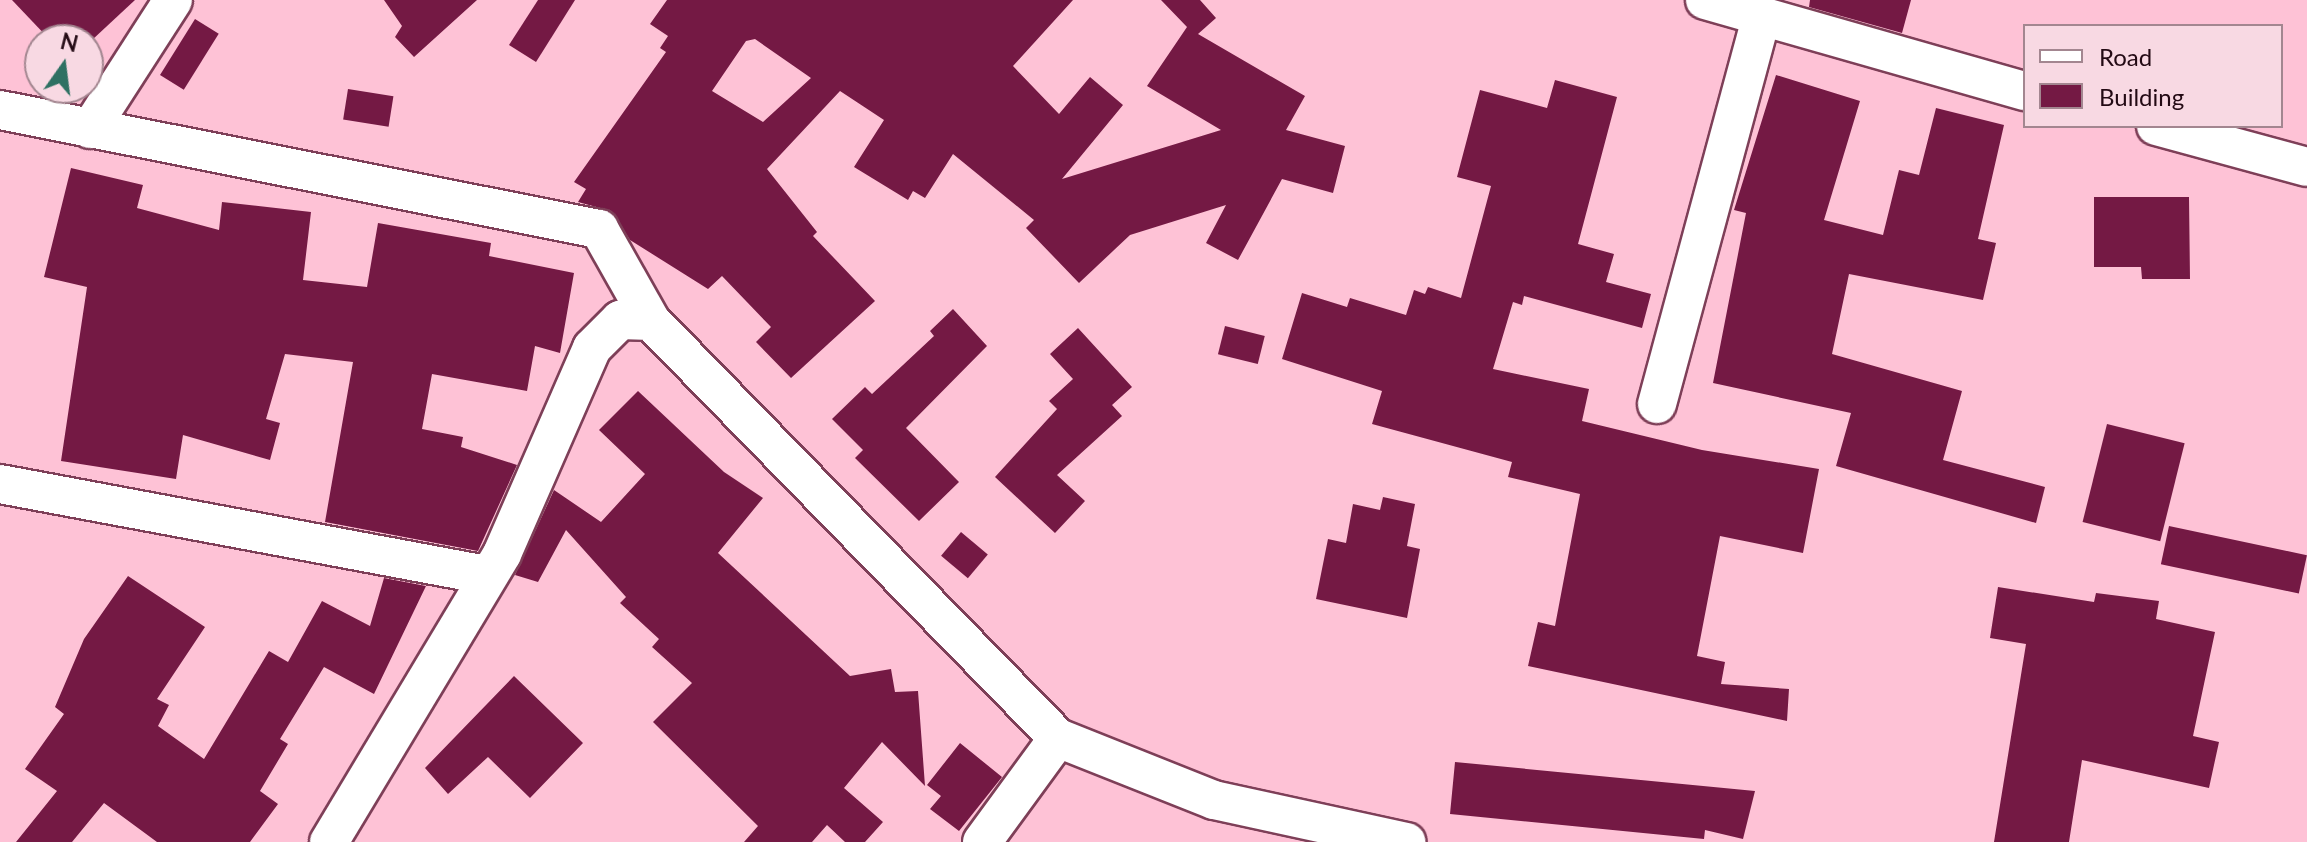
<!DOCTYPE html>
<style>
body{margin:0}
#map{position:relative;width:2307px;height:842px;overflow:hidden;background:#fec2d6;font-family:Lato,sans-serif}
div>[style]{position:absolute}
.building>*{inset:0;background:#741944;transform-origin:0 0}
.roads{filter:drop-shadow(2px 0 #7e3f58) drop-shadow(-2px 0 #7e3f58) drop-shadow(0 2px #7e3f58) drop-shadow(0 -2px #7e3f58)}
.street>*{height:38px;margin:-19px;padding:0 19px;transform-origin:19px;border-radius:19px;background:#fff}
span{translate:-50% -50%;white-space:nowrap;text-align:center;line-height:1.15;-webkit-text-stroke:8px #f8d9e3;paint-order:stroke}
.legend{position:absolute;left:2023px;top:24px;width:260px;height:104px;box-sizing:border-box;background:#f8d9e3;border:2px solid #a38690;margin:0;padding:10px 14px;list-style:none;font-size:24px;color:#230a14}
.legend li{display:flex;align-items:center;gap:16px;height:40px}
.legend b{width:40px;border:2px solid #a38690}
.north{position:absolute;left:24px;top:24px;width:80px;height:80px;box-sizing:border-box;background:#f8d9e3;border:2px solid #a38690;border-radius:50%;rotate:14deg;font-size:22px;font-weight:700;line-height:32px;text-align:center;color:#230a14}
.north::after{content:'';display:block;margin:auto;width:28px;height:36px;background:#2e7163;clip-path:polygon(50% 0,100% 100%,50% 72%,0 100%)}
</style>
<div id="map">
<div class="building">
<div style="clip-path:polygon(12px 0,135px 0,92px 40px,50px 40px)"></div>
<div style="clip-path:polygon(384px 0,477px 0,414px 57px,395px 37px,402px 26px)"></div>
<div style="clip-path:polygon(538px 0,575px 0,536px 62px,509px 45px)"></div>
<div style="clip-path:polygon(evenodd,667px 0,1073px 0,1013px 66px,1059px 114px,1090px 77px,1123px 105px,1062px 179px,1221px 130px,1147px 86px,1187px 27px,1161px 0,1200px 0,1216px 18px,1198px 34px,1305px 96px,1286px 130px,1345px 146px,1333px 193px,1282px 179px,1238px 260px,1206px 243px,1226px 205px,1130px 235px,1079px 283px,1026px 228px,1034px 220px,953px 154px,925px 198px,913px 191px,908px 200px,854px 167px,884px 120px,840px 91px,767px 169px,817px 232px,813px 236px,875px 301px,791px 378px,756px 342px,771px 327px,722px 276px,708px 289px,630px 240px,611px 211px,578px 202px,586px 189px,574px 182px,666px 52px,660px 48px,668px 36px,650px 24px,667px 0,755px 39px,811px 78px,763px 122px,712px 91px,746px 41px,755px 39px)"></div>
<div style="clip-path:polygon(1810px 0,1911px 0,1902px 33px,1809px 7px)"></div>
<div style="left:195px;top:19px;width:28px;height:66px;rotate:32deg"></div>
<div style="clip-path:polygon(1776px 75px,1860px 101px,1824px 220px,1883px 235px,1899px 170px,1919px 175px,1936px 108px,2004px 125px,1978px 239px,1996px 243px,1983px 300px,1849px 274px,1832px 354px,1962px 391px,1943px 460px,2045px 487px,2036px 523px,1836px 466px,1851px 413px,1713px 383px,1746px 213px,1734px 210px)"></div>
<div style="clip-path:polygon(1555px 80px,1617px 97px,1578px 244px,1614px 254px,1606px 282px,1651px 294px,1642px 328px,1524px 296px,1522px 305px,1513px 302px,1493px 369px,1589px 389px,1582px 421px,1702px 450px,1819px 469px,1803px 553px,1720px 536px,1697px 656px,1725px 662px,1721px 684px,1789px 689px,1787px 721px,1528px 666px,1538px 622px,1555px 626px,1580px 494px,1508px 477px,1512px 462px,1372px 424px,1382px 391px,1282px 359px,1302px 293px,1347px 307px,1350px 298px,1406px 315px,1414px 290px,1425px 294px,1428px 287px,1461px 298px,1491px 186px,1457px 177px,1480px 90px,1547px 108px)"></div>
<div style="left:348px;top:89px;width:46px;height:31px;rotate:9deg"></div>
<div style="clip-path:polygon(71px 168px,143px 185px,137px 208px,219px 230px,222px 202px,311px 212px,303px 280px,367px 287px,378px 223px,491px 243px,489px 256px,574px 273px,560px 353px,535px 346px,527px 391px,432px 374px,422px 429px,463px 437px,461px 447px,517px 465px,478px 551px,325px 522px,353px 362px,285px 354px,266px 419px,280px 423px,270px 460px,183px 435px,176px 479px,61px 461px,87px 287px,44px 277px)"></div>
<div style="clip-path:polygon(2094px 197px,2189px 197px,2190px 279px,2142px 279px,2141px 267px,2094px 267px)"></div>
<div style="clip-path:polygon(953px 309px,987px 346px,906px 428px,959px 482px,919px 521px,855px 458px,863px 450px,832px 419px,865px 387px,872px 394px,934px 336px,930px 331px)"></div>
<div style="left:1225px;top:326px;width:41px;height:29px;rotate:14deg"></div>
<div style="clip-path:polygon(1078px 328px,1132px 387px,1112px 405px,1122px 416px,1057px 475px,1085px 501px,1055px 533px,995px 477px,1057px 409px,1049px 401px,1073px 379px,1050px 354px)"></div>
<div style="clip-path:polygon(638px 391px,724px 472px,763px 498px,718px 553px,850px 676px,891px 669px,895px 692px,918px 691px,925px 786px,882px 742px,844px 788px,883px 822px,865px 842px,845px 842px,827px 825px,812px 842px,744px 842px,758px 826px,653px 722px,692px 683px,652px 647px,659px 639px,620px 603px,626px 597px,566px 530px,538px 582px,515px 575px,554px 490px,601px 522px,645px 474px,599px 430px)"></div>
<div style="left:2107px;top:424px;width:80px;height:101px;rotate:14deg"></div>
<div style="clip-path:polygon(1383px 497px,1415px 504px,1407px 546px,1420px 549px,1407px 618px,1316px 599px,1328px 539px,1346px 543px,1353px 504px,1380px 510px)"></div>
<div style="left:2169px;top:526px;width:141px;height:39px;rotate:12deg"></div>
<div style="left:961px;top:532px;width:35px;height:31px;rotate:40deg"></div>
<div style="clip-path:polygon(128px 576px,205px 627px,157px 699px,169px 705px,158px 726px,204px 759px,269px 651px,288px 662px,322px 601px,370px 626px,384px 578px,426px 586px,374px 694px,324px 667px,280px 739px,288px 744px,260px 791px,278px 804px,250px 842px,157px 842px,104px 803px,72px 842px,16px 842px,57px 791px,25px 769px,64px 714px,55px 707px,84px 639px)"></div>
<div style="clip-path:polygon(1998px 587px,2094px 602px,2096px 593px,2159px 601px,2156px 619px,2215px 632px,2193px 736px,2219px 742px,2209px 788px,2082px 760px,2069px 842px,1994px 842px,2026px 644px,1990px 638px)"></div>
<div style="clip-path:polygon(514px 676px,583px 743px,530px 798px,488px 757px,448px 794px,425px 768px)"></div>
<div style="clip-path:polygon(960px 743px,1002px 777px,959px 831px,930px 809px,941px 796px,927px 785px)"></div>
<div style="clip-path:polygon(1455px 762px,1755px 791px,1743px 839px,1705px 830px,1704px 839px,1450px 814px)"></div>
</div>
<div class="roads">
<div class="street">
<div style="left:1705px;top:0;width:333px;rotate:15.9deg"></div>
<div style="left:0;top:110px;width:611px;rotate:11.24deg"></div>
<div style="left:599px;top:229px;width:106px;rotate:60.5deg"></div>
<div style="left:2156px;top:126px;width:156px;rotate:15.2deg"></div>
<div style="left:90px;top:129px;width:153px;rotate:-57.2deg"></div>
<div style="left:1657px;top:404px;width:402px;rotate:-74.9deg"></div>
<div style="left:0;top:484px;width:494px;rotate:10.6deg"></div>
<div style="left:329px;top:842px;width:336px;rotate:-59deg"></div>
<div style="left:502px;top:554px;width:225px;rotate:-66.4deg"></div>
<div style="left:592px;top:348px;width:40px;rotate:-45deg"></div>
<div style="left:620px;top:320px;width:31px;rotate:2deg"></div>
<div style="left:651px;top:321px;width:583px;rotate:45.7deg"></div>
<div style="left:1058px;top:738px;width:168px;rotate:21.7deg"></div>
<div style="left:1214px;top:800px;width:197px;rotate:12.3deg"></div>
<div style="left:982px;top:842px;width:129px;rotate:-53.8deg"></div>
</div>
</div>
<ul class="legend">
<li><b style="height:10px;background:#fff"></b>Road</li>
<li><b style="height:22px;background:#741944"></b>Building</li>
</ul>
<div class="north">N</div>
</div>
